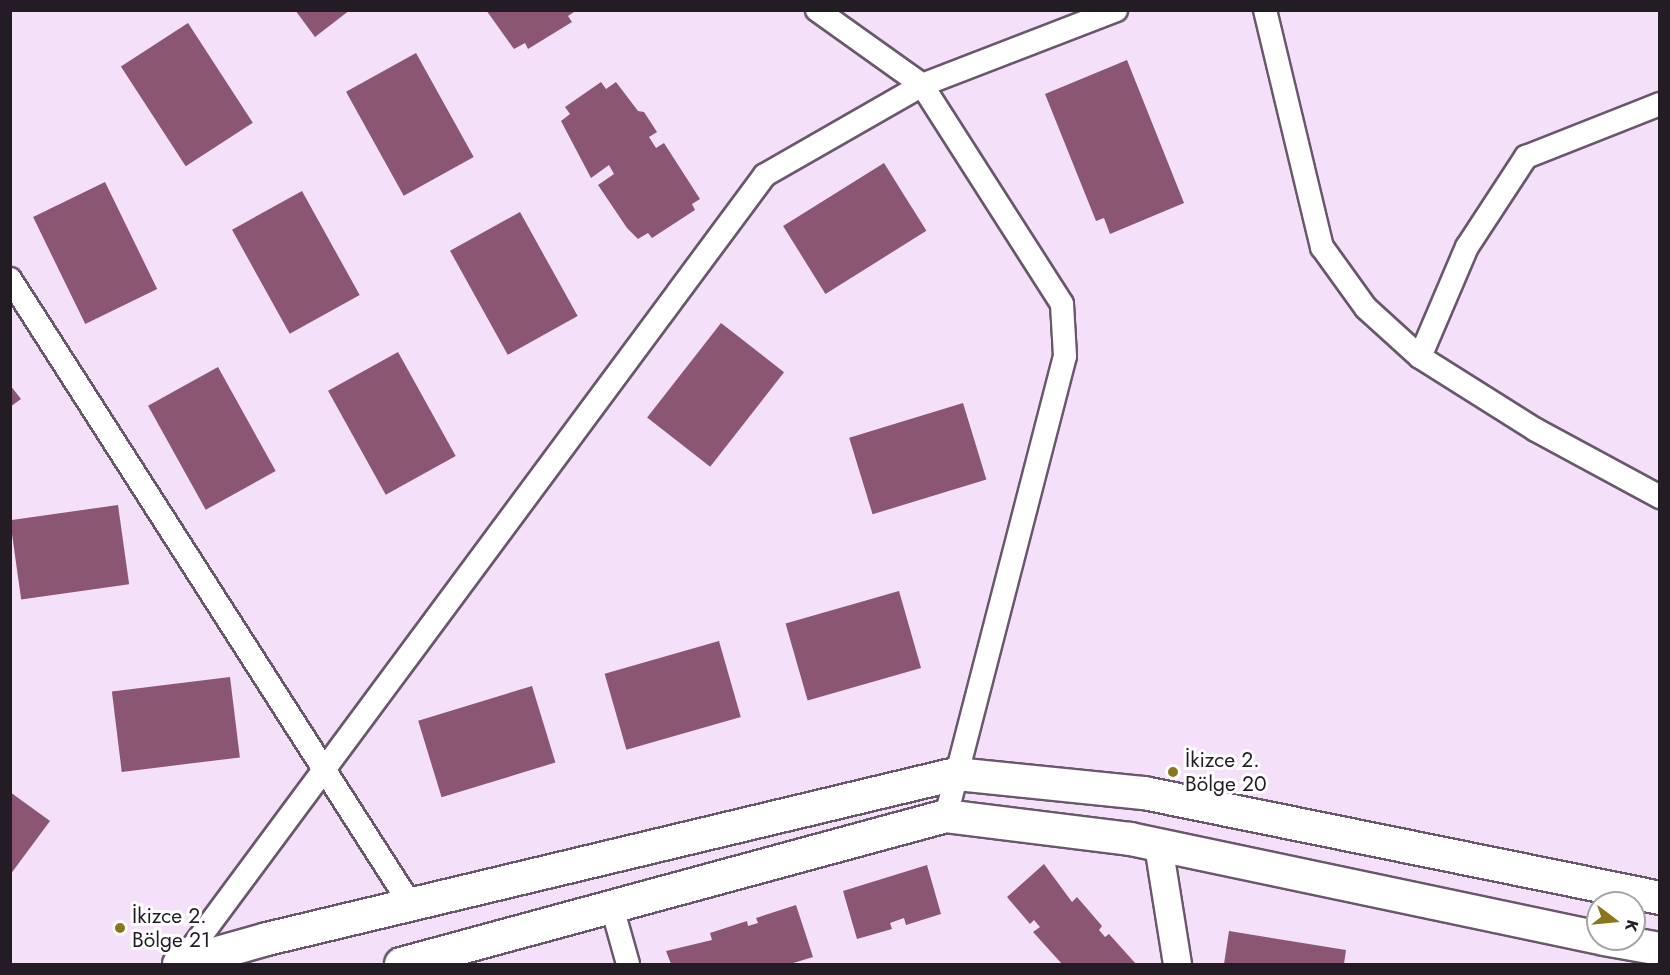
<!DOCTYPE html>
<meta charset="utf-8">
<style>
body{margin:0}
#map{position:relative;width:1670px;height:975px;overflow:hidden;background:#f5e0f9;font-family:Jost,sans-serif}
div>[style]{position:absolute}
.building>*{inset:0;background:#8b5671;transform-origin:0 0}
.roads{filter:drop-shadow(2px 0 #69576c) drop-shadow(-2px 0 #69576c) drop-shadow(0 2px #69576c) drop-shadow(0 -2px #69576c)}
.minor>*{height:22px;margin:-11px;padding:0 11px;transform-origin:11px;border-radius:11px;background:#fff}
.tertiary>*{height:27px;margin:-13.5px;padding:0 13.5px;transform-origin:13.5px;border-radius:13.5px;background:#fff}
.secondary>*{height:32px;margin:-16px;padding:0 16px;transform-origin:16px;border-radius:16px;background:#fff}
.dots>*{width:16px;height:16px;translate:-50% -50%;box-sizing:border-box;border:3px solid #fff;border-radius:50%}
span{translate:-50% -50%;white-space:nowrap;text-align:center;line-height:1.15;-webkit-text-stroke:6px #fff;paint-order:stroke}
.poi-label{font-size:21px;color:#231c25}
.left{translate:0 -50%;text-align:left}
.frame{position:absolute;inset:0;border:12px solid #231c25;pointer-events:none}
.north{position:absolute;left:1586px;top:891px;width:60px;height:60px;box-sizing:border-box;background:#fff;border:2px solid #a7a4a8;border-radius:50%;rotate:106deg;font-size:16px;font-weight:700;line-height:24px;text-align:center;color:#231c25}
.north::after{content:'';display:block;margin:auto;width:21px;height:27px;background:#8a771b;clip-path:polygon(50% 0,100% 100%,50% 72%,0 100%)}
</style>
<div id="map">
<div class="building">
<div style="clip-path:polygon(295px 10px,350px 10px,315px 37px)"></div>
<div style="clip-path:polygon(486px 10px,577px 10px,568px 16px,572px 22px,528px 49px,525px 43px,514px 49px)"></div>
<div style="left:188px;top:23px;width:119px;height:80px;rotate:57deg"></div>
<div style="left:416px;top:53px;width:119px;height:80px;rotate:61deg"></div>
<div style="clip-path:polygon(1127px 60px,1184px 203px,1110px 234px,1104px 218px,1096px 221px,1045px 94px)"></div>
<div style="clip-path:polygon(601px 82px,606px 89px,616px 82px,638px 111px,644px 112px,657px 132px,649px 137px,656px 148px,664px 143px,700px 199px,692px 204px,695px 210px,652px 238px,648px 233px,638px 239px,627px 228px,598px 185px,614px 174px,609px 165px,591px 178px,561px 121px,570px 114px,565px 107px)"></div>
<div style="left:884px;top:163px;width:80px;height:119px;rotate:58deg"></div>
<div style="left:105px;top:182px;width:119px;height:80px;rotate:64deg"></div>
<div style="left:302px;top:191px;width:119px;height:80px;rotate:61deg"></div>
<div style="left:520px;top:212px;width:119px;height:80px;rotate:61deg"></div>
<div style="left:721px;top:323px;width:80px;height:120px;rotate:38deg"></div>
<div style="left:398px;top:352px;width:119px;height:80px;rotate:61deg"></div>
<div style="left:218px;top:367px;width:119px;height:80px;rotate:61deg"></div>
<div style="clip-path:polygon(10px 385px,21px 399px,10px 407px)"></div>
<div style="left:963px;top:403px;width:80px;height:119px;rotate:73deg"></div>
<div style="left:118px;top:505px;width:80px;height:109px;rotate:82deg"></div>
<div style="left:899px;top:591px;width:80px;height:118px;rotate:74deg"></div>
<div style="left:719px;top:641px;width:79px;height:119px;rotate:74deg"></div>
<div style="left:230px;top:677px;width:81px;height:119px;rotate:83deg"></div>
<div style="left:532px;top:686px;width:80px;height:119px;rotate:73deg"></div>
<div style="clip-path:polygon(10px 792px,50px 821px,10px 875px)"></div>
<div style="clip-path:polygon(1044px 864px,1072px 902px,1077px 897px,1102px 926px,1099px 930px,1105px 937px,1109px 934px,1136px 964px,1062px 964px,1033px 932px,1040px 927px,1034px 920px,1030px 924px,1007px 897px)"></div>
<div style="clip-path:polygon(927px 865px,941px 914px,906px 925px,904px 918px,890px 923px,892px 929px,857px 939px,843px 891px)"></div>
<div style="clip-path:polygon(796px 905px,813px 957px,790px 964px,671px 964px,666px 951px,712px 940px,710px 933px,747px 921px,748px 926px,758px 923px,756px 918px)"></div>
<div style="clip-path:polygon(1229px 931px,1346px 950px,1344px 964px,1224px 964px)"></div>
</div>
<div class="roads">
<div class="minor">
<div style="left:817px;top:10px;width:129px;rotate:35.5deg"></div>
<div style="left:922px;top:85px;width:260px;rotate:57.4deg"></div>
<div style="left:1062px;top:304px;width:52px;rotate:86.7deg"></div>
<div style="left:1065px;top:356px;width:475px;rotate:104.5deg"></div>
<div style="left:1265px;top:10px;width:244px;rotate:76.5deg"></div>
<div style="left:1322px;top:247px;width:75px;rotate:54.2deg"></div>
<div style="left:1366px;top:308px;width:73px;rotate:42.2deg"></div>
<div style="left:1420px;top:357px;width:137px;rotate:32.2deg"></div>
<div style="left:1536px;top:430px;width:141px;rotate:28.4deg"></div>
<div style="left:10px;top:279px;width:743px;rotate:57.36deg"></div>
<div style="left:1420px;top:357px;width:120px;rotate:-66.9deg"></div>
<div style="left:1467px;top:247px;width:108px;rotate:-56.8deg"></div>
<div style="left:1526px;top:157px;width:144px;rotate:-21.6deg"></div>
<div style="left:612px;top:907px;width:59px;rotate:74.3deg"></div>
<div style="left:180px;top:964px;width:982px;rotate:-53.45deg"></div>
<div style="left:765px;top:175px;width:181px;rotate:-29.8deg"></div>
<div style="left:922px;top:85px;width:208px;rotate:-21.1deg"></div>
</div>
<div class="tertiary">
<div style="left:1158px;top:845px;width:121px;rotate:80.9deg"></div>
</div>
<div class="secondary">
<div style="left:1604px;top:939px;width:57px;rotate:10.1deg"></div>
<div style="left:179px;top:964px;width:91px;rotate:-15.9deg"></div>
<div style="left:267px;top:939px;width:708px;rotate:-13.47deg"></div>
<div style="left:956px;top:774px;width:189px;rotate:5.8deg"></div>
<div style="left:1144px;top:793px;width:527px;rotate:11.5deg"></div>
<div style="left:401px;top:964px;width:565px;rotate:-15.19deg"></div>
<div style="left:946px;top:816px;width:185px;rotate:7.1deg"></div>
<div style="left:1130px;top:839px;width:478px;rotate:11.9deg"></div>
</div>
</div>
<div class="dots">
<div style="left:1173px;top:772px;background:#8a771b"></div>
<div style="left:120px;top:928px;background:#8a771b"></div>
</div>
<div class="poi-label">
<span class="left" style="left:1185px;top:772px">İkizce 2.<br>Bölge 20</span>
<span class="left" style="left:132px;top:928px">İkizce 2.<br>Bölge 21</span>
</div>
<div class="frame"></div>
<div class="north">K</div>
</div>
